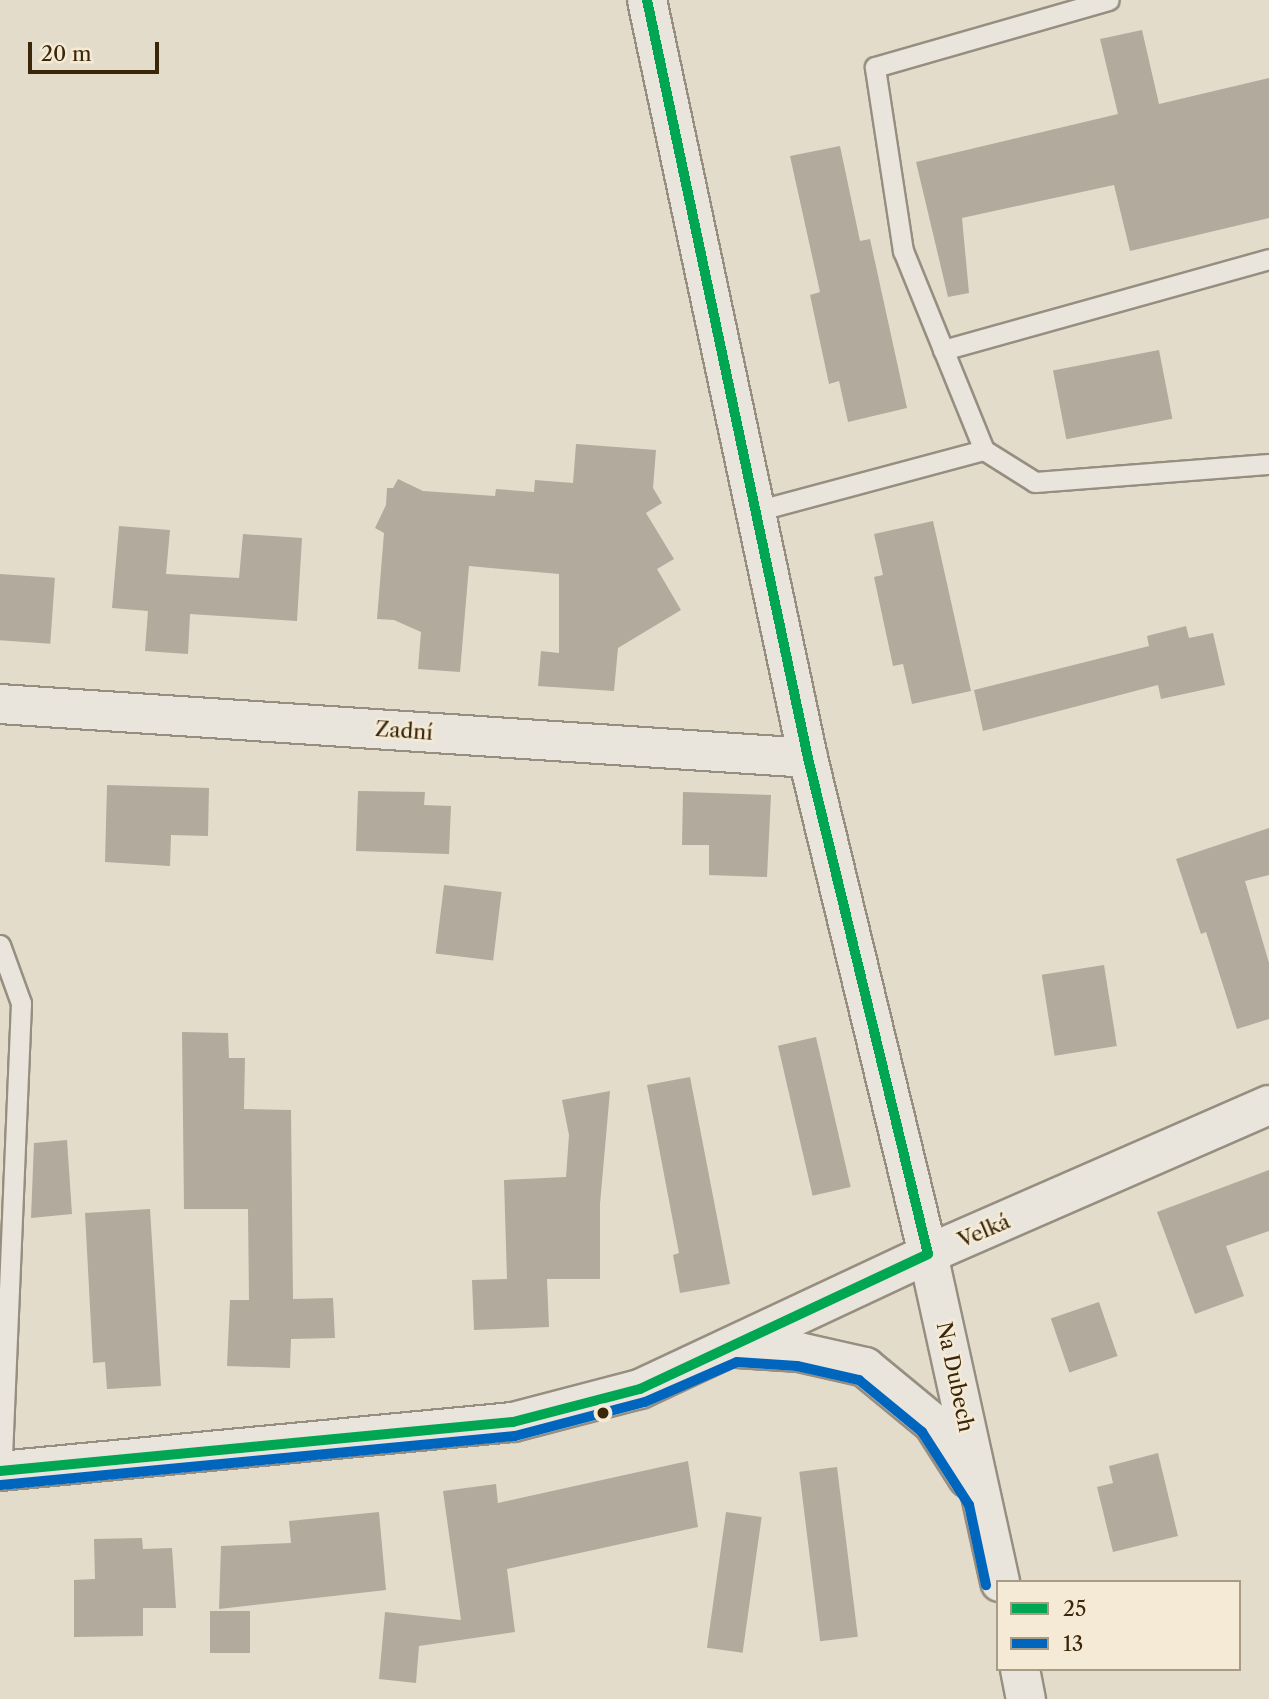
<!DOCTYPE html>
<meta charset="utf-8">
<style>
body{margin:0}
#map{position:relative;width:1269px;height:1699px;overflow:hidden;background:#e4dcca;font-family:"Libre Caslon Text",serif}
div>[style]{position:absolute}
.building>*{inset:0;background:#b1aa9d;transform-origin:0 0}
.roads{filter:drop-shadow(2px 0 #968f81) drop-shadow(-2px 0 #968f81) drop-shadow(0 2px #968f81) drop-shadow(0 -2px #968f81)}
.lane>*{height:19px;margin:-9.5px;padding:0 9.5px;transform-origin:9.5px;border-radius:9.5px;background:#e9e5dd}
.street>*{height:38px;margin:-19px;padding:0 19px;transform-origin:19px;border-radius:19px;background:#e9e5dd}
.secondary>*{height:38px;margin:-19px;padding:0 19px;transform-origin:19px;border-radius:19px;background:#e9e5dd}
.bus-1>*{height:10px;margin:-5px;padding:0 5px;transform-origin:5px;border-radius:5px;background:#00a651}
.bus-2>*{height:10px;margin:-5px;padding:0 5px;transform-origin:5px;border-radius:5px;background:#0065bd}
.dots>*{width:19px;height:19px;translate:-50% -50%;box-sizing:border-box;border:4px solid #f4ead6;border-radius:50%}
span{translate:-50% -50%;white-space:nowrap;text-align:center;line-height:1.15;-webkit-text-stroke:5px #f4ead6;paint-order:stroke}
.street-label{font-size:21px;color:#3a2608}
.legend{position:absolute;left:996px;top:1580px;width:245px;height:91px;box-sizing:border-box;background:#f4ead6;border:2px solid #aa9c84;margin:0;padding:9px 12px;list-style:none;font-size:21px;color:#3a2608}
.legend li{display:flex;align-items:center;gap:14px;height:35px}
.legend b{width:35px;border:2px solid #aa9c84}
.scale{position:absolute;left:28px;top:42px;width:131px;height:32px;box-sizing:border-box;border:4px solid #3a2608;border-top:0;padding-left:9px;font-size:21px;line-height:24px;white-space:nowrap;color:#3a2608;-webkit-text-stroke:5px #f4ead6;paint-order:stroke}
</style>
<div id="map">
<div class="building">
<div style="clip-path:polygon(1142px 30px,1159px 104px,1269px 78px,1269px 218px,1130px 251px,1114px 185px,962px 218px,969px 293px,948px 297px,916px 162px,1118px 114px,1100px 39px)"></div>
<div style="clip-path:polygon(840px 146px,860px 241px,870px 239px,907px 408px,848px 422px,839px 381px,829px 384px,810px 295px,820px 292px,790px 156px)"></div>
<div style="left:1159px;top:350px;width:70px;height:108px;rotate:79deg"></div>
<div style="clip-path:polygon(576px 444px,656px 450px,653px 488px,662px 503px,646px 513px,674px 559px,657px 569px,681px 610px,618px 648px,614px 691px,538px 686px,541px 651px,559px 653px,559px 574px,469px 566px,460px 672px,418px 669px,421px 632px,394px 620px,377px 619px,384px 533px,375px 528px,386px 505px,387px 488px,393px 488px,398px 479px,423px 491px,495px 496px,496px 489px,534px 492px,535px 480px,573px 483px)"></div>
<div style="clip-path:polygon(933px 521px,971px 691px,912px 704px,903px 664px,893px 666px,874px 577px,883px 575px,874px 534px)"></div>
<div style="clip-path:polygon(119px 526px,170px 530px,166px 574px,239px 578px,243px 534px,302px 538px,297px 621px,190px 614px,188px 654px,145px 651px,148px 611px,112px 608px)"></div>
<div style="left:0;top:574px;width:55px;height:66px;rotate:4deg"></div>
<div style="clip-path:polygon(1186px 626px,1189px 638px,1213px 633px,1225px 685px,1161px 699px,1158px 685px,983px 731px,974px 690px,1149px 646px,1147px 636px)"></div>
<div style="clip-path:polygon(107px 785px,209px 788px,208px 836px,171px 835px,170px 866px,105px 862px)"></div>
<div style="clip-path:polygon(358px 791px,425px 792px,424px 805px,451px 806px,449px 854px,356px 851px)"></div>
<div style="clip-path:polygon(683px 792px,771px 795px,767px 877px,709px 875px,709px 845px,682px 845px)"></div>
<div style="clip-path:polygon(1269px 828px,1269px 875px,1245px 881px,1269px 963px,1269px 1019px,1237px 1029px,1206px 932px,1201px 934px,1176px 859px)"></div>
<div style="left:444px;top:885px;width:58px;height:69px;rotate:7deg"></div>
<div style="left:1104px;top:965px;width:82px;height:63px;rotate:81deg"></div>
<div style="clip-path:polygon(182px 1032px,228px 1033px,229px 1058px,245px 1058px,244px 1109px,291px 1110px,293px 1299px,333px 1298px,335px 1338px,291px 1339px,290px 1368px,227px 1366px,230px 1300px,249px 1300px,248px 1209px,184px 1209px)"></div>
<div style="left:816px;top:1037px;width:154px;height:39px;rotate:77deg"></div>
<div style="clip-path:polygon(690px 1077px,730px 1284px,680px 1293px,673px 1255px,679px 1253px,647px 1085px)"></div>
<div style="clip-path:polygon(610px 1091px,600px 1204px,600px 1279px,547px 1279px,549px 1327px,474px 1330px,472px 1280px,507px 1279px,504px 1180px,566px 1177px,569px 1135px,562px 1100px)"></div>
<div style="clip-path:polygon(67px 1140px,72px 1214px,31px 1218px,34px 1143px)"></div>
<div style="clip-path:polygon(1269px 1170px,1269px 1231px,1226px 1246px,1244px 1296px,1195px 1314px,1157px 1212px)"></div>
<div style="clip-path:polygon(150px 1209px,161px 1386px,107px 1389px,105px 1362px,93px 1363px,85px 1213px)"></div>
<div style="left:1099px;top:1302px;width:57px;height:51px;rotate:71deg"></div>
<div style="clip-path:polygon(1158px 1453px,1178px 1536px,1113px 1552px,1097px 1487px,1113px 1483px,1109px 1466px)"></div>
<div style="clip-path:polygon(688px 1461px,698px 1527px,507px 1569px,515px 1632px,419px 1646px,416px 1683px,379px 1679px,385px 1612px,461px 1620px,443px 1491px,496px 1484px,498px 1503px)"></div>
<div style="left:837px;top:1467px;width:171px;height:38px;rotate:83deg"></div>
<div style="clip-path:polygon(379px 1512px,386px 1590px,219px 1609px,221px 1546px,291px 1543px,289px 1521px)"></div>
<div style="left:726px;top:1512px;width:36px;height:137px;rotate:8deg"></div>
<div style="clip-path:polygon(142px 1538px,143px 1549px,172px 1548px,176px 1608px,143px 1608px,143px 1636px,74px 1637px,74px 1580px,95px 1579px,94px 1539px)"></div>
<div style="left:210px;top:1611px;width:40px;height:42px"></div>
</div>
<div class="roads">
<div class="lane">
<div style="left:943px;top:350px;width:338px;rotate:-15.6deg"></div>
<div style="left:984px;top:450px;width:215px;rotate:-112.1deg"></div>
<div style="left:903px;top:251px;width:186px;rotate:-98.7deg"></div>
<div style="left:875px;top:67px;width:243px;rotate:-16deg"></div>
<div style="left:756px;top:511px;width:236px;rotate:-15deg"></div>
<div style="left:984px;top:450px;width:60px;rotate:32.1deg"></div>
<div style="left:1035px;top:482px;width:235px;rotate:-4.4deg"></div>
<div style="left:0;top:945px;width:62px;rotate:70.1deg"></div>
<div style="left:21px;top:1003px;width:468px;rotate:92.4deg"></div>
</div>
<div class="street">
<div style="left:0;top:704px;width:810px;rotate:3.82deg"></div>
<div style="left:928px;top:1254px;width:372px;rotate:-23.6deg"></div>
</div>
<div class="secondary">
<div style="left:647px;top:0;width:775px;rotate:78.01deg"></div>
<div style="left:808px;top:758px;width:510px;rotate:76.4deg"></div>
<div style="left:928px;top:1254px;width:336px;rotate:77.6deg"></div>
<div style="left:737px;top:1348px;width:62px;rotate:3.7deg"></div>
<div style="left:799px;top:1352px;width:68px;rotate:12.8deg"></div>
<div style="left:865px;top:1367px;width:88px;rotate:39.5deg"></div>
<div style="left:933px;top:1423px;width:65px;rotate:57.5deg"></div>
<div style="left:0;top:1471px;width:515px;rotate:-5.46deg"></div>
<div style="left:513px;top:1422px;width:131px;rotate:-14.6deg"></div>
<div style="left:640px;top:1389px;width:318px;rotate:-25.1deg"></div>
<div style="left:1020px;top:1669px;width:31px;rotate:79deg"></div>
</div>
</div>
<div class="bus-1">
<div style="left:647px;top:0;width:775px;rotate:78.01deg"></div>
<div style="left:808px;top:758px;width:510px;rotate:76.4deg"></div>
<div style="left:0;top:1471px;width:515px;rotate:-5.46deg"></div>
<div style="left:513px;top:1422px;width:131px;rotate:-14.6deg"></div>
<div style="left:640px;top:1389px;width:318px;rotate:-25.1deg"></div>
</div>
<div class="bus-2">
<div style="left:1px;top:1485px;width:516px;rotate:-5.45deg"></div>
<div style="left:515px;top:1436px;width:134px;rotate:-14.7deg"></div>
<div style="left:645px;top:1402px;width:100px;rotate:-23.5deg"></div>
<div style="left:737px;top:1362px;width:60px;rotate:3.8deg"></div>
<div style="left:797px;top:1366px;width:64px;rotate:12.7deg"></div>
<div style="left:859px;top:1380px;width:82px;rotate:39.5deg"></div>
<div style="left:922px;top:1432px;width:87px;rotate:57.2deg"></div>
<div style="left:969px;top:1505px;width:82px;rotate:78deg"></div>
</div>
<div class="dots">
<div style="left:603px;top:1413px;background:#3a2608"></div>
</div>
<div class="street-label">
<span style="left:404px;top:731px;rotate:4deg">Zadní</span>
<span style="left:984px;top:1231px;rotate:-23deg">Velká</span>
<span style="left:955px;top:1377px;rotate:78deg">Na Dubech</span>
</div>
<ul class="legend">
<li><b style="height:9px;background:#00a651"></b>25</li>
<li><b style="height:9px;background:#0065bd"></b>13</li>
</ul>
<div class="scale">20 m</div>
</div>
